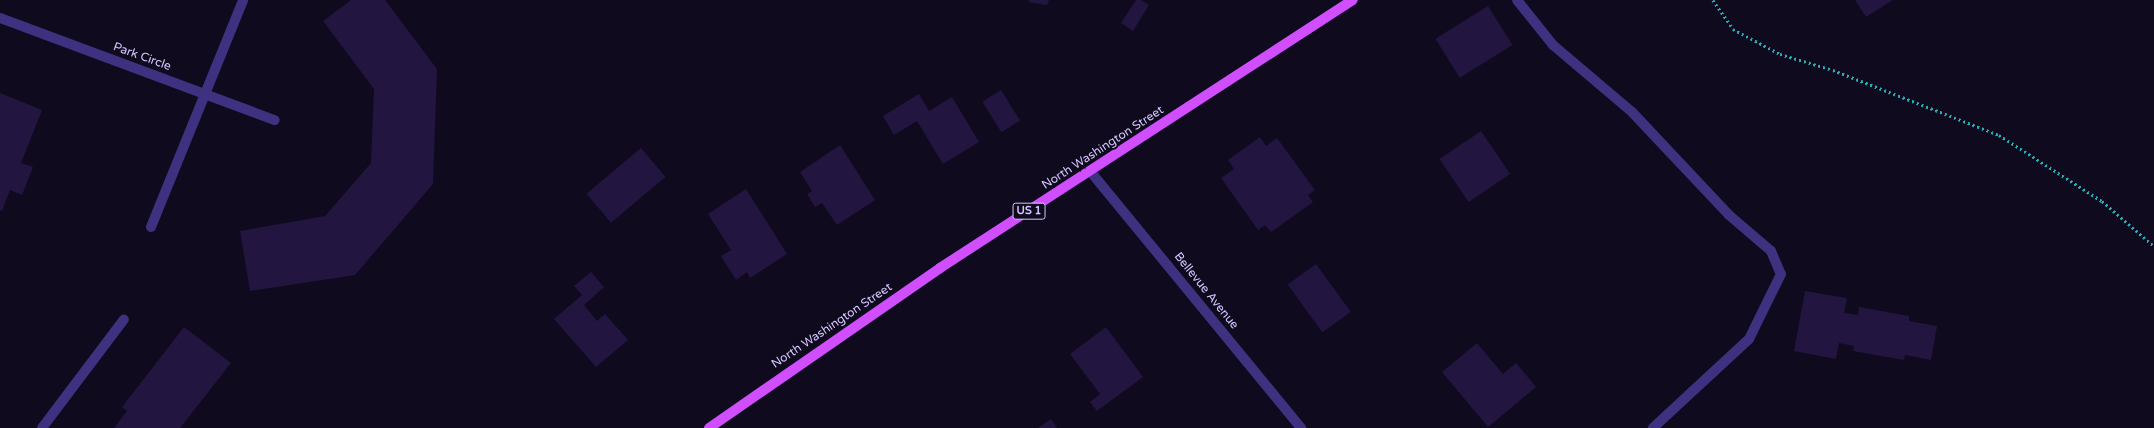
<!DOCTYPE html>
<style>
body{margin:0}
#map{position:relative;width:2154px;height:428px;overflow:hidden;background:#100a1e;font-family:"Varela Round",sans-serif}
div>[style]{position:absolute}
.building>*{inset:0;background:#221540;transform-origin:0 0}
.path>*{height:2.5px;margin-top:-1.25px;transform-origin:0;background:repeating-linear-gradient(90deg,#24aeb6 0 2px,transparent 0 5px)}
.service>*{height:10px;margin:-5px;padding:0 5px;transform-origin:5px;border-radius:5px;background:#3d3180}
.minor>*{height:10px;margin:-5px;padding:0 5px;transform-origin:5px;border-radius:5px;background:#3d3180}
.primary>*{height:10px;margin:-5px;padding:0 5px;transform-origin:5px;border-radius:5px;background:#d14eff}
span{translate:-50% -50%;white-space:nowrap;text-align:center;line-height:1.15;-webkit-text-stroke:4px #100a1e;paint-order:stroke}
.shield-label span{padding:1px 3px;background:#100a1e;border:1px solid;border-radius:3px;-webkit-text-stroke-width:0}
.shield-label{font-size:11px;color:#d4c7ff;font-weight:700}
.street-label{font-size:12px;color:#d4c7ff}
</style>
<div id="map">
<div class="building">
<div style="clip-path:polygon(351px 0,385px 0,437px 69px,433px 184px,355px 275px,250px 291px,240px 231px,325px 216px,371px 163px,374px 89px,323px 21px)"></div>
<div style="clip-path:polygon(1029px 0,1049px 0,1047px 5px,1028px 2px)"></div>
<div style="clip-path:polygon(1136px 0,1141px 0,1149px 5px,1133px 31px,1121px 23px)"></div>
<div style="clip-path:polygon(1855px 0,1893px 0,1866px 17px)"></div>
<div style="left:1488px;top:6px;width:46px;height:62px;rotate:58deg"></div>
<div style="left:1001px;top:90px;width:36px;height:22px;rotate:58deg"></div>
<div style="clip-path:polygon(0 93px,42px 110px,21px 163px,33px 167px,22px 195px,10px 190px,2px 211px,0 210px)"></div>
<div style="clip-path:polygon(919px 94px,929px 111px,952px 97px,979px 142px,943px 164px,917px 121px,894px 135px,883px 116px)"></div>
<div style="left:1481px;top:131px;width:52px;height:50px;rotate:56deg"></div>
<div style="clip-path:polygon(1260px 137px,1266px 146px,1277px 138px,1315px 190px,1308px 195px,1313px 202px,1271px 232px,1265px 225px,1258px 230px,1221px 178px,1234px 169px,1228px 160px)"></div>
<div style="clip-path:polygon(840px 145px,875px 200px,837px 225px,822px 203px,815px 207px,807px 194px,812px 191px,800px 172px)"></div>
<div style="left:641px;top:148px;width:38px;height:71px;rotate:50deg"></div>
<div style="clip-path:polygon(746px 189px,787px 254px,750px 278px,747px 272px,736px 280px,721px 256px,731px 250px,708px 214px)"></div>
<div style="left:1316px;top:264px;width:59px;height:35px;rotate:54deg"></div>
<div style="clip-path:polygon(591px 272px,604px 287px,584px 305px,597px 321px,605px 314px,628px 340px,596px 367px,554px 319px,582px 295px,574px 286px)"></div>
<div style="clip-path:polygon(1805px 291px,1847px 298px,1844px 313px,1858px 315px,1859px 307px,1909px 316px,1909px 321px,1937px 326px,1931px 360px,1905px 355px,1904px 360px,1853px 351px,1854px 346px,1839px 343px,1836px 359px,1794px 351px)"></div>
<div style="clip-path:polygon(184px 327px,231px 363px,180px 428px,114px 428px,127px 411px,122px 407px)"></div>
<div style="clip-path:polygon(1106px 327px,1143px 377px,1097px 411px,1090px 402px,1100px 394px,1070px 354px)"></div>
<div style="clip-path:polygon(1477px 343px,1503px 374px,1516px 363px,1536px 387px,1488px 427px,1442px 372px)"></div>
<div style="clip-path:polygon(1051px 419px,1057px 428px,1038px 428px)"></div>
</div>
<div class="path">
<div style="left:1713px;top:0;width:35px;rotate:55deg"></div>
<div style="left:1733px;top:29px;width:53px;rotate:28deg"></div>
<div style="left:1780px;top:54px;width:55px;rotate:16.8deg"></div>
<div style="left:1833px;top:70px;width:178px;rotate:21.4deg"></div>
<div style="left:1999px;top:135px;width:122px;rotate:32.7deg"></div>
<div style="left:2102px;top:201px;width:69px;rotate:40.9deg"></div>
</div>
<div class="service">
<div style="left:1517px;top:0;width:58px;rotate:51.3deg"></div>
<div style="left:1553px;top:45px;width:104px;rotate:40.3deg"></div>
<div style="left:1632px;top:112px;width:141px;rotate:46.7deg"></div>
<div style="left:1729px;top:215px;width:55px;rotate:40.6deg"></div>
<div style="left:1771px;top:251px;width:25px;rotate:67deg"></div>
<div style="left:1781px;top:274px;width:72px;rotate:116.2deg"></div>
<div style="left:1749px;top:339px;width:131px;rotate:137.2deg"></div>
<div style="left:151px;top:227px;width:245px;rotate:-67.9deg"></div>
<div style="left:42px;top:428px;width:136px;rotate:-53deg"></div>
</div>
<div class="minor">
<div style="left:0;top:18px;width:293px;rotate:20.4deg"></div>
<div style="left:1090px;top:171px;width:333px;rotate:50.6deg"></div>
</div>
<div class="primary">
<div style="left:709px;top:428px;width:281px;rotate:-34.7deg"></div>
<div style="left:940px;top:268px;width:492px;rotate:-33deg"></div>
</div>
<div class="shield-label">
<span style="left:1029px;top:211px">US 1</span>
</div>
<div class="street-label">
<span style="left:142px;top:57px;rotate:20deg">Park Circle</span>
<span style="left:1103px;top:148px;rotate:-33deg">North Washington Street</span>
<span style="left:1206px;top:291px;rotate:51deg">Bellevue Avenue</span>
<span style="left:832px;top:326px;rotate:-34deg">North Washington Street</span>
</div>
</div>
